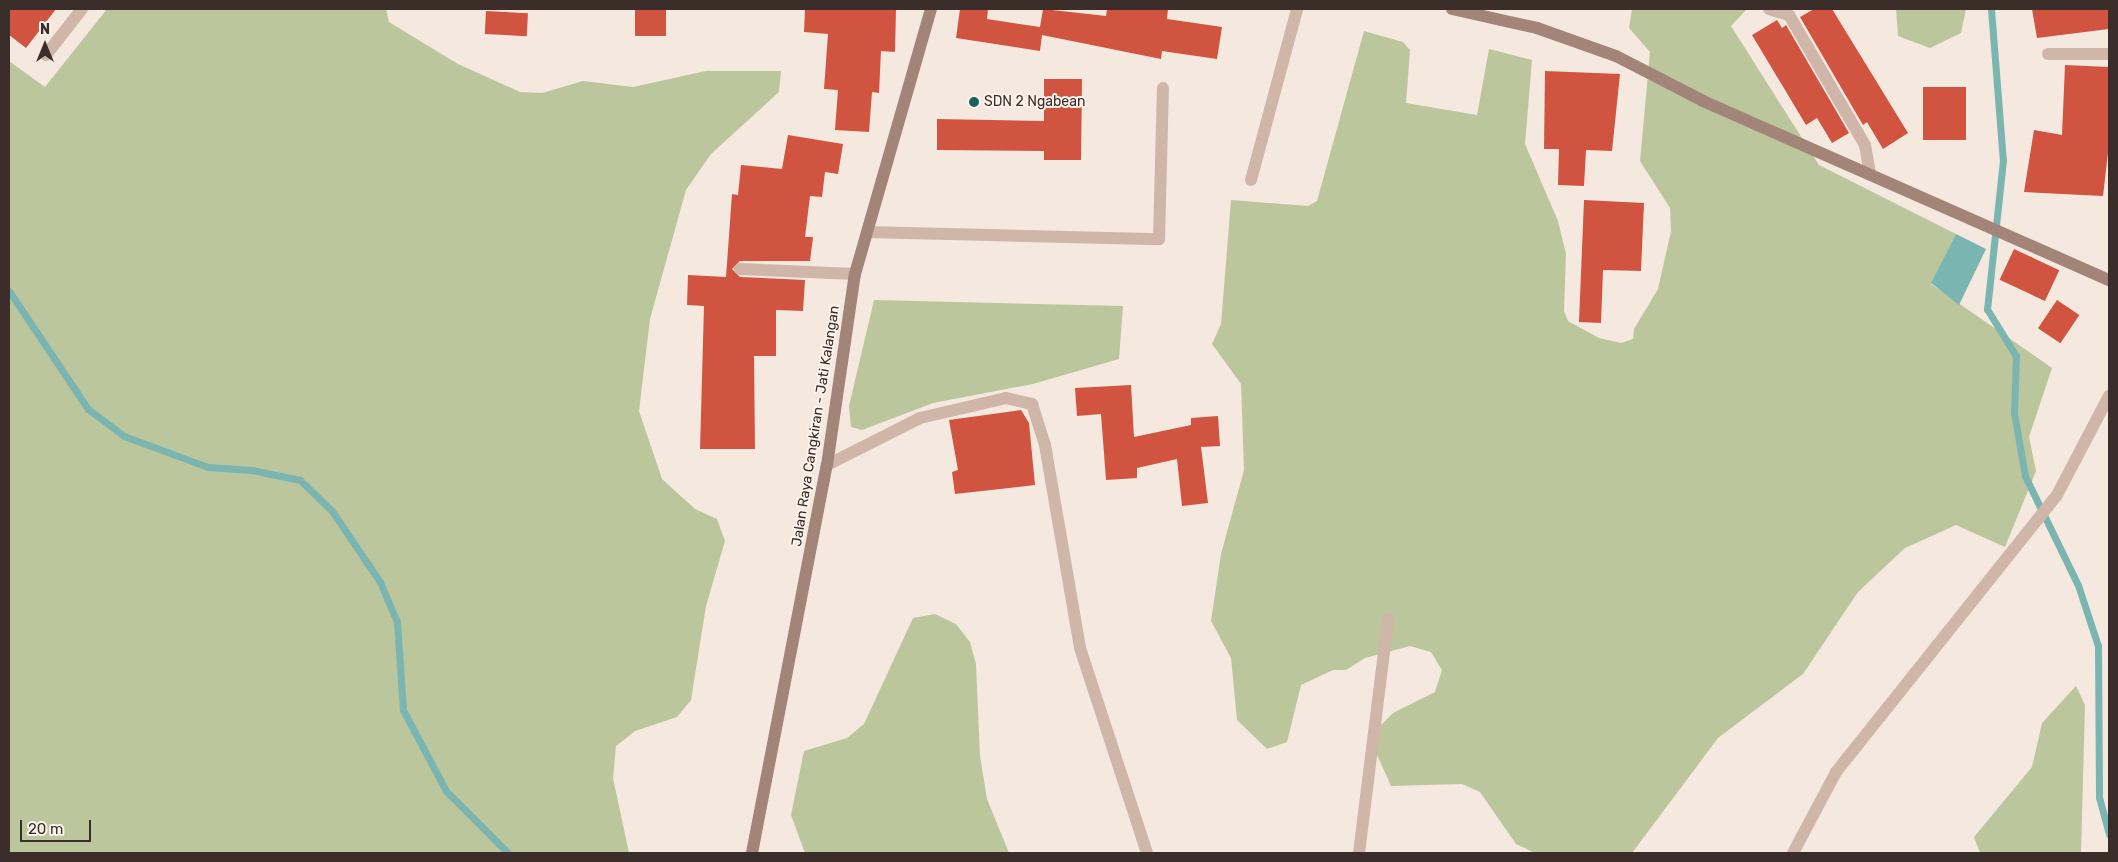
<!DOCTYPE html>
<style>
body{margin:0}
#map{position:relative;width:2118px;height:862px;overflow:hidden;background:#f5e8de;font-family:Rubik,sans-serif}
div>[style]{position:absolute}
.green>*{inset:0;background:#bcc69c}
.water>*{inset:0;background:#7ab5b1}
.stream>*{height:7px;margin:-3.5px;padding:0 3.5px;transform-origin:3.5px;border-radius:3.5px;background:#7ab5b1}
.building>*{inset:0;background:#d15440;transform-origin:0 0}
.street>*{height:12px;margin:-6px;padding:0 6px;transform-origin:6px;border-radius:6px;background:#cfb6a8}
.secondary>*{height:12px;margin:-6px;padding:0 6px;transform-origin:6px;border-radius:6px;background:#a38479}
.dots>*{width:14px;height:14px;translate:-50% -50%;box-sizing:border-box;border:2px solid #fcf3ec;border-radius:50%}
span{translate:-50% -50%;white-space:nowrap;text-align:center;line-height:1.15;-webkit-text-stroke:4px #fcf3ec;paint-order:stroke}
.poi-label{font-size:14px;color:#3b2d29}
.left{translate:0 -50%;text-align:left}
.street-label{font-size:14px;color:#3b2d29}
.frame{position:absolute;inset:0;border:10px solid #3b2d29;pointer-events:none}
.north{position:absolute;left:20px;top:20px;width:50px;height:50px;-webkit-text-stroke:4px #fcf3ec;paint-order:stroke;rotate:0deg;font-size:14px;font-weight:700;line-height:20px;text-align:center;color:#3b2d29}
.north::after{content:'';display:block;margin:auto;width:18px;height:22px;background:#3b2d29;clip-path:polygon(50% 0,100% 100%,50% 72%,0 100%)}
.scale{position:absolute;left:20px;top:820px;width:71px;height:22px;box-sizing:border-box;border:2px solid #3b2d29;border-top:0;padding-left:6px;font-size:15px;line-height:18px;white-space:nowrap;color:#3b2d29;-webkit-text-stroke:4px #fcf3ec;paint-order:stroke}
</style>
<div id="map">
<div class="green">
<div style="clip-path:polygon(107px 9px,386px 9px,389px 22px,458px 64px,520px 92px,542px 93px,583px 81px,633px 87px,706px 71px,781px 71px,779px 92px,711px 154px,686px 190px,650px 319px,639px 411px,662px 479px,695px 509px,717px 519px,725px 541px,706px 606px,691px 700px,677px 717px,635px 731px,616px 746px,613px 778px,629px 853px,9px 853px,9px 61px,45px 87px)"></div>
<div style="clip-path:polygon(1632px 9px,1747px 9px,1731px 26px,1819px 165px,1956px 234px,1931px 284px,2052px 368px,2029px 437px,2036px 471px,2005px 547px,1956px 525px,1905px 548px,1858px 592px,1803px 674px,1718px 738px,1632px 853px,1535px 853px,1516px 844px,1480px 792px,1462px 784px,1391px 786px,1374px 748px,1379px 727px,1393px 713px,1435px 692px,1442px 670px,1431px 652px,1410px 646px,1365px 658px,1346px 670px,1333px 670px,1301px 685px,1287px 742px,1267px 749px,1237px 720px,1231px 658px,1211px 621px,1221px 554px,1244px 470px,1241px 384px,1212px 344px,1221px 324px,1231px 200px,1308px 206px,1317px 201px,1364px 31px,1403px 42px,1410px 50px,1406px 103px,1477px 115px,1489px 49px,1532px 60px,1525px 144px,1558px 221px,1566px 254px,1564px 311px,1568px 321px,1599px 338px,1621px 343px,1633px 339px,1634px 329px,1658px 289px,1671px 231px,1670px 208px,1640px 161px,1650px 52px,1629px 28px)"></div>
<div style="clip-path:polygon(1896px 9px,1966px 9px,1961px 33px,1930px 48px,1898px 36px)"></div>
<div style="clip-path:polygon(874px 300px,1123px 306px,1119px 359px,1033px 384px,933px 403px,862px 430px,851px 427px,849px 406px)"></div>
<div style="clip-path:polygon(935px 614px,956px 624px,970px 642px,976px 664px,980px 756px,987px 799px,1009px 853px,805px 853px,791px 815px,804px 751px,847px 738px,864px 724px,913px 618px)"></div>
<div style="clip-path:polygon(2076px 686px,2085px 705px,2081px 853px,1980px 853px,1974px 837px,2032px 767px,2042px 723px)"></div>
</div>
<div class="water">
<div style="clip-path:polygon(1956px 234px,1986px 249px,1959px 305px,1931px 283px)"></div>
</div>
<div class="stream">
<div style="left:1991px;top:9px;width:151px;rotate:85.5deg"></div>
<div style="left:2003px;top:160px;width:150px;rotate:96.1deg"></div>
<div style="left:1987px;top:309px;width:55px;rotate:58.3deg"></div>
<div style="left:2016px;top:356px;width:57px;rotate:92deg"></div>
<div style="left:2014px;top:413px;width:64px;rotate:80.1deg"></div>
<div style="left:2025px;top:476px;width:121px;rotate:64.1deg"></div>
<div style="left:2078px;top:585px;width:64px;rotate:71.8deg"></div>
<div style="left:2098px;top:646px;width:151px;rotate:89.6deg"></div>
<div style="left:2099px;top:797px;width:39px;rotate:75deg"></div>
<div style="left:9px;top:291px;width:142px;rotate:56.2deg"></div>
<div style="left:88px;top:409px;width:45px;rotate:36.9deg"></div>
<div style="left:124px;top:436px;width:90px;rotate:20.3deg"></div>
<div style="left:208px;top:467px;width:44px;rotate:3.9deg"></div>
<div style="left:252px;top:470px;width:49px;rotate:11.8deg"></div>
<div style="left:300px;top:480px;width:45px;rotate:44.1deg"></div>
<div style="left:332px;top:511px;width:86px;rotate:55.9deg"></div>
<div style="left:380px;top:582px;width:43px;rotate:67deg"></div>
<div style="left:397px;top:622px;width:88px;rotate:86.1deg"></div>
<div style="left:403px;top:710px;width:92px;rotate:62deg"></div>
<div style="left:446px;top:791px;width:88px;rotate:45deg"></div>
</div>
<div class="building">
<div style="clip-path:polygon(9px 9px,56px 9px,26px 48px,9px 35px)"></div>
<div style="left:635px;top:9px;width:31px;height:27px"></div>
<div style="clip-path:polygon(805px 9px,896px 9px,895px 52px,881px 51px,879px 93px,872px 92px,869px 132px,835px 130px,838px 90px,824px 89px,828px 34px,804px 32px)"></div>
<div style="clip-path:polygon(960px 9px,988px 9px,987px 19px,1040px 27px,1043px 9px,1106px 16px,1107px 9px,1168px 9px,1167px 19px,1222px 27px,1217px 59px,1162px 51px,1161px 59px,1042px 35px,1040px 51px,956px 38px)"></div>
<div style="clip-path:polygon(1814px 9px,1832px 9px,1908px 133px,1883px 149px,1867px 122px,1863px 125px,1800px 17px)"></div>
<div style="clip-path:polygon(2032px 9px,2109px 9px,2109px 29px,2037px 38px)"></div>
<div style="left:486px;top:11px;width:42px;height:23px;rotate:3deg"></div>
<div style="clip-path:polygon(1777px 20px,1782px 28px,1786px 25px,1849px 133px,1832px 143px,1817px 118px,1806px 125px,1752px 35px)"></div>
<div style="clip-path:polygon(2065px 65px,2109px 67px,2109px 144px,2103px 196px,2024px 192px,2034px 130px,2062px 135px)"></div>
<div style="clip-path:polygon(1545px 71px,1620px 74px,1612px 151px,1586px 150px,1584px 186px,1558px 185px,1559px 149px,1544px 149px)"></div>
<div style="clip-path:polygon(1044px 79px,1082px 79px,1081px 160px,1044px 160px,1044px 151px,937px 150px,937px 119px,1044px 121px)"></div>
<div style="left:1923px;top:87px;width:43px;height:53px"></div>
<div style="clip-path:polygon(788px 135px,843px 144px,838px 174px,825px 172px,822px 197px,810px 196px,805px 237px,813px 237px,810px 261px,740px 261px,732px 269px,740px 277px,805px 280px,803px 311px,776px 310px,776px 356px,754px 356px,755px 449px,700px 449px,704px 306px,687px 305px,688px 275px,726px 277px,732px 194px,738px 195px,741px 165px,782px 169px)"></div>
<div style="clip-path:polygon(1584px 200px,1644px 203px,1641px 271px,1603px 270px,1601px 323px,1579px 322px)"></div>
<div style="left:2014px;top:249px;width:50px;height:34px;rotate:25deg"></div>
<div style="left:2057px;top:300px;width:27px;height:34px;rotate:34deg"></div>
<div style="clip-path:polygon(1131px 385px,1134px 437px,1191px 425px,1191px 418px,1218px 416px,1220px 446px,1201px 447px,1208px 503px,1182px 506px,1177px 459px,1137px 468px,1137px 478px,1106px 480px,1101px 414px,1077px 416px,1075px 388px)"></div>
<div style="clip-path:polygon(1021px 410px,1029px 423px,1035px 485px,955px 494px,952px 472px,958px 470px,949px 420px)"></div>
</div>
<div class="street">
<div style="left:1769px;top:9px;width:21px;rotate:17deg"></div>
<div style="left:1789px;top:15px;width:151px;rotate:59.7deg"></div>
<div style="left:1865px;top:145px;width:28px;rotate:80deg"></div>
<div style="left:2048px;top:54px;width:61px"></div>
<div style="left:46px;top:55px;width:58px;rotate:-52deg"></div>
<div style="left:1251px;top:180px;width:177px;rotate:-74.9deg"></div>
<div style="left:867px;top:232px;width:292px;rotate:1.4deg"></div>
<div style="left:1159px;top:239px;width:151px;rotate:-88.5deg"></div>
<div style="left:740px;top:269px;width:115px;rotate:2.5deg"></div>
<div style="left:827px;top:465px;width:104px;rotate:-26.8deg"></div>
<div style="left:920px;top:418px;width:88px;rotate:-13.1deg"></div>
<div style="left:1006px;top:398px;width:27px;rotate:13deg"></div>
<div style="left:1032px;top:404px;width:43px;rotate:72.4deg"></div>
<div style="left:1045px;top:445px;width:206px;rotate:80.2deg"></div>
<div style="left:1080px;top:648px;width:216px;rotate:71.9deg"></div>
<div style="left:1359px;top:853px;width:236px;rotate:-82.9deg"></div>
<div style="left:1793px;top:853px;width:92px;rotate:-62deg"></div>
<div style="left:1836px;top:772px;width:354px;rotate:-51.4deg"></div>
<div style="left:2057px;top:495px;width:112px;rotate:-62.3deg"></div>
</div>
<div class="secondary">
<div style="left:1452px;top:9px;width:87px;rotate:12.6deg"></div>
<div style="left:1537px;top:28px;width:84px;rotate:19.5deg"></div>
<div style="left:1616px;top:56px;width:98px;rotate:27.3deg"></div>
<div style="left:1703px;top:101px;width:444px;rotate:23.8deg"></div>
<div style="left:752px;top:853px;width:395px;rotate:-79.1deg"></div>
<div style="left:827px;top:465px;width:193px;rotate:-81.7deg"></div>
<div style="left:855px;top:274px;width:276px;rotate:-74deg"></div>
</div>
<div class="dots">
<div style="left:974px;top:102px;background:#1a615e"></div>
</div>
<div class="poi-label">
<span class="left" style="left:984px;top:102px">SDN 2 Ngabean</span>
</div>
<div class="street-label">
<span style="left:816px;top:426px;rotate:-81deg">Jalan Raya Cangkiran - Jati Kalangan</span>
</div>
<div class="frame"></div>
<div class="north">N</div>
<div class="scale">20 m</div>
</div>
